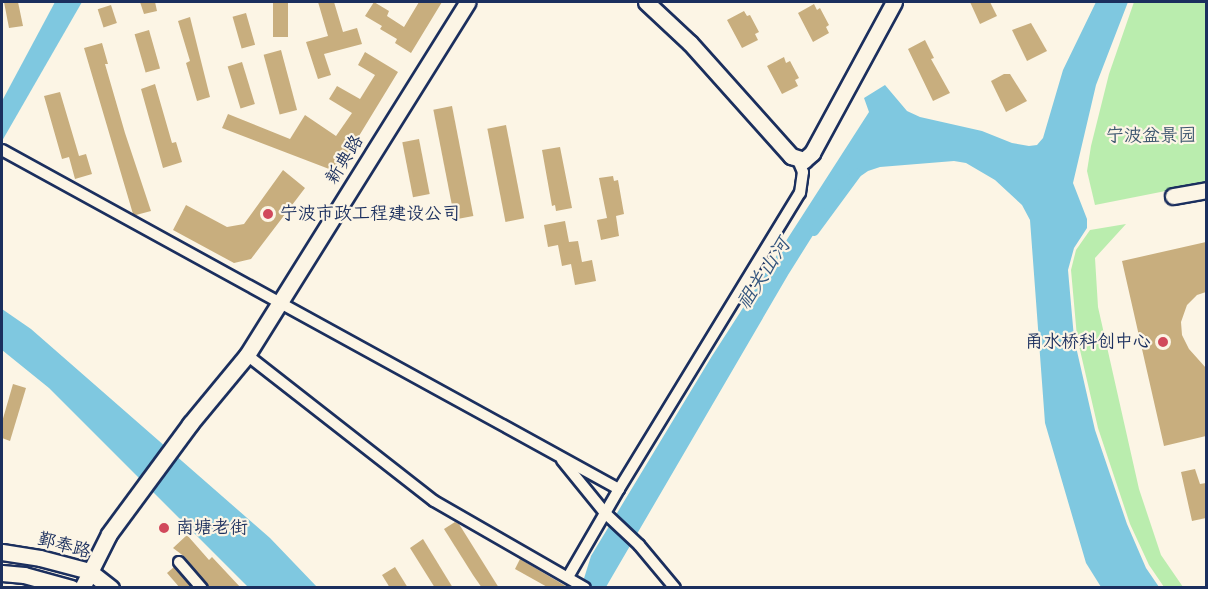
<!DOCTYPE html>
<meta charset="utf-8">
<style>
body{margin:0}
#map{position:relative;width:1208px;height:589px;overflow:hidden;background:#fcf5e5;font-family:"Architects Daughter","LXGW WenKai TC",sans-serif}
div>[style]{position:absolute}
.green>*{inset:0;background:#baedae}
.water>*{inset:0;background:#7fc8e0}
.canal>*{height:10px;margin:-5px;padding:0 5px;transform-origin:5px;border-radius:5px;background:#7fc8e0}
.building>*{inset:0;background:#c8ae7e;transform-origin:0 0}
.roads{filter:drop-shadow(2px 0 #1b2f5e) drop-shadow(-2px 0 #1b2f5e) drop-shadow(0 2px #1b2f5e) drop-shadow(0 -2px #1b2f5e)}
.street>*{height:10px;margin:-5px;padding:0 5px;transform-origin:5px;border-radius:5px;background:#fcf5e5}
.secondary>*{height:15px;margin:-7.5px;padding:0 7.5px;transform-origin:7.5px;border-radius:7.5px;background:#fcf5e5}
.dots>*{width:16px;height:16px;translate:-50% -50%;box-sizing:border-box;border:3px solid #fcf5e5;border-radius:50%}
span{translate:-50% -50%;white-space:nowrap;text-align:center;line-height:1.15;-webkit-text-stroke:4.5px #fcf5e5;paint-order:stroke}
.park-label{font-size:18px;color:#3b556e}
.street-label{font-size:18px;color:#1b2f5e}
.poi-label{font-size:18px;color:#1b2f5e}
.left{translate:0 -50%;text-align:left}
.right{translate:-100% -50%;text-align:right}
.water-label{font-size:20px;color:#34557e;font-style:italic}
.frame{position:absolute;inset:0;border:3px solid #1b2f5e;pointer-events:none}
</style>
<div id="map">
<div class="green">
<div style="clip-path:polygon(1134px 2px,1206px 2px,1206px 183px,1095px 205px,1087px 171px,1091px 146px,1109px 74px)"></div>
<div style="clip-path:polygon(1126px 224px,1095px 258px,1098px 307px,1139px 489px,1161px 555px,1183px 587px,1164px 587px,1149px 565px,1130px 524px,1098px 428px,1077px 337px,1071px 270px,1076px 250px,1090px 230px)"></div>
</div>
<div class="water">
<div style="clip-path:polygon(55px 2px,82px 2px,2px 141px,2px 101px)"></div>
<div style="clip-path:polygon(1096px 2px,1128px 2px,1096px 85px,1073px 183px,1087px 219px,1087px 228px,1074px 248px,1068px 270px,1074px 338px,1095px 430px,1127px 524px,1146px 568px,1159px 587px,1101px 587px,1086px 563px,1045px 423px,1030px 220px,1022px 205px,995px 180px,966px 163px,954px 161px,880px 167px,868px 171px,842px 189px,788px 275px,606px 587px,581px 588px,591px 556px,712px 356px,869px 112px,864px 98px,885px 85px,907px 111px,920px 117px,982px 131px,1012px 143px,1029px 146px,1037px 145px,1043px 138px,1063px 70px)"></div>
<div style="clip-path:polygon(2px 309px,31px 329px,270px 538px,317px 587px,248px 587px,49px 388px,2px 350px)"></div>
</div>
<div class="canal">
<div style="left:814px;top:231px;width:71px;rotate:-53.6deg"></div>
</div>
<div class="building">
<div style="clip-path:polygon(4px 2px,18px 2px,23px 26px,9px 28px)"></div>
<div style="clip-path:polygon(140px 2px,155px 2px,157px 11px,144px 14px)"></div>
<div style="left:273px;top:2px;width:15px;height:35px"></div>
<div style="clip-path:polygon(318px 2px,334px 2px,343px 32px,357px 28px,362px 44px,324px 54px,331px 75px,318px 79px,306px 42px,328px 36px)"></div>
<div style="clip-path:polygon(374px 2px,389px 11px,387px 16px,404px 27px,419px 2px,442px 2px,411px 53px,395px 43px,397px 39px,380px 29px,382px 26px,365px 16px)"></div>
<div style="clip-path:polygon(970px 2px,990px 2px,997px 16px,980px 24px)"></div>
<div style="clip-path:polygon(814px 4px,817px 10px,820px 8px,829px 25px,826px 27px,829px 33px,813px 42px,798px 13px)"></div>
<div style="left:111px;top:5px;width:19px;height:14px;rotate:72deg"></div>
<div style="clip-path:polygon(744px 11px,747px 16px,750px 15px,759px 32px,755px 34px,758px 40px,742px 48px,727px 20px)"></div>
<div style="left:246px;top:13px;width:33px;height:14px;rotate:74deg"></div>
<div style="clip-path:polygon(190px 17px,210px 97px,197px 101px,186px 63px,190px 61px,178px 21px)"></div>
<div style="clip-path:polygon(1031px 23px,1047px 51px,1027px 61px,1012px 30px)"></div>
<div style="left:149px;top:30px;width:40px;height:15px;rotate:74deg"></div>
<div style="clip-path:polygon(925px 40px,934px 58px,931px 59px,950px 93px,933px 101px,908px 49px)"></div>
<div style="clip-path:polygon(102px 43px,108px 64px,105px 64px,125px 133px,151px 211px,136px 215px,133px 214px,84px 48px)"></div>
<div style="left:281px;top:50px;width:62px;height:18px;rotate:75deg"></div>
<div style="clip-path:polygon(365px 52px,398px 72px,337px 172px,222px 128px,228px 114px,290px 139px,305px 115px,336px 136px,352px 113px,329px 99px,337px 86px,360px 99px,375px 75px,358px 65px)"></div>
<div style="clip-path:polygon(784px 57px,786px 63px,790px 61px,799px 78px,795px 80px,798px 86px,782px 94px,767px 66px)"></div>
<div style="left:242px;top:62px;width:44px;height:15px;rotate:73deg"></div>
<div style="clip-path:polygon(1004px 74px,1010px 74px,1027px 101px,1006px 112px,991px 81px)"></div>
<div style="clip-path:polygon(155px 84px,172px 143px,176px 142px,182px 162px,163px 168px,141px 89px)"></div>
<div style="clip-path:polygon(60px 92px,79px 156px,86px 154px,92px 174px,75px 179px,69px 157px,62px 159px,44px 96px)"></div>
<div style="left:452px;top:106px;width:112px;height:19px;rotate:79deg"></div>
<div style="left:506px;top:125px;width:95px;height:19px;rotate:79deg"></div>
<div style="left:419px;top:139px;width:56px;height:17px;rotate:79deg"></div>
<div style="clip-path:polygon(560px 147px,572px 208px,556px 211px,555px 205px,552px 206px,542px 150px)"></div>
<div style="clip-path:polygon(283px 170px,305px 188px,251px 259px,234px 263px,173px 230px,186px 205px,227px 227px,244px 224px)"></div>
<div style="clip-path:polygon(613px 176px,614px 181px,618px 180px,624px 214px,616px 216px,619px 236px,601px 240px,597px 220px,607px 218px,599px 178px)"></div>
<div style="clip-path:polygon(565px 221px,569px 242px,578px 241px,582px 262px,592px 260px,596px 281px,575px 285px,571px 264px,562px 266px,558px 245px,548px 247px,544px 225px)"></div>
<div style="clip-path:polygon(1206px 242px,1206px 292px,1197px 295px,1187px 305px,1181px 322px,1182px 335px,1189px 349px,1206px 368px,1206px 436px,1164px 446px,1122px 261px)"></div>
<div style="clip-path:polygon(13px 384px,26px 388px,10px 441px,2px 438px,2px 422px)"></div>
<div style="clip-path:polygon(1195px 469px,1200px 484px,1206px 483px,1206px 518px,1192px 521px,1181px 472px)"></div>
<div style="clip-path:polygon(455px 522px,459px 524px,499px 588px,482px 588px,473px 575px,444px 529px)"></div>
<div style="clip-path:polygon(187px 535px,209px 560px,212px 557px,241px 588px,209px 588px,185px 557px,173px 548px)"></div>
<div style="clip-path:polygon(423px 539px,453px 588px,435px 588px,410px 548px)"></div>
<div style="clip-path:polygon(520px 559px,569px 588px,549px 588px,515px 569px)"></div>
<div style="clip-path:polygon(174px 567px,192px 588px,180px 588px,167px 573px)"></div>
<div style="clip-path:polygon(395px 567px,408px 588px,390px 588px,382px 575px)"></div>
</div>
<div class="roads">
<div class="street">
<div style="left:2px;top:150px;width:704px;rotate:28.79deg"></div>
<div style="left:619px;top:489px;width:102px;rotate:120.1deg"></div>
<div style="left:247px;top:355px;width:237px;rotate:38deg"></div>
<div style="left:434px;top:501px;width:174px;rotate:29.9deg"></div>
<div style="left:562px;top:460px;width:68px;rotate:50.9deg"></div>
<div style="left:605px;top:513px;width:47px;rotate:43.3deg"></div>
<div style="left:639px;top:545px;width:56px;rotate:50.1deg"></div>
<div style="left:619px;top:489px;width:347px;rotate:-58.6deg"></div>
<div style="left:800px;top:193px;width:21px;rotate:-82deg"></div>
<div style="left:803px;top:172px;width:13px;rotate:-113deg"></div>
<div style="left:179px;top:562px;width:35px;rotate:49deg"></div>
</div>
<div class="secondary">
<div style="left:646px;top:2px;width:60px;rotate:43deg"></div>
<div style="left:690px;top:43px;width:152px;rotate:48.2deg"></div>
<div style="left:791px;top:156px;width:14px;rotate:17deg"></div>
<div style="left:804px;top:160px;width:11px;rotate:-41deg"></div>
<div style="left:812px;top:153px;width:172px;rotate:-61.5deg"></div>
<div style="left:1173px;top:196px;width:34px;rotate:-10deg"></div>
<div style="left:2px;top:552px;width:38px;rotate:9deg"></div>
<div style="left:40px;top:558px;width:51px;rotate:14.9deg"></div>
<div style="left:89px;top:571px;width:28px;rotate:38deg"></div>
<div style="left:2px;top:573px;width:22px;rotate:5deg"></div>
<div style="left:24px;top:575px;width:49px;rotate:15.5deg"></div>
<div style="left:82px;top:588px;width:60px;rotate:-63.4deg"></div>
<div style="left:109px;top:534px;width:137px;rotate:-53.6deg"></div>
<div style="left:190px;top:424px;width:89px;rotate:-50.4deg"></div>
<div style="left:247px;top:355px;width:416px;rotate:-58deg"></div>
</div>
</div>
<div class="dots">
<div style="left:268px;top:214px;background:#d1495b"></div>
<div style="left:1163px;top:342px;background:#d1495b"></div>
<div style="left:164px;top:528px;background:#d1495b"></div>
</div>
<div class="park-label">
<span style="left:1151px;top:136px">宁波盆景园</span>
</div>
<div class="street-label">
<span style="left:345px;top:160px;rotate:-58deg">新典路</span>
<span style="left:64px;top:546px;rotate:15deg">鄞奉路</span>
</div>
<div class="poi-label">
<span class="left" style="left:280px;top:214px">宁波市政工程建设公司</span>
<span class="right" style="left:1151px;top:342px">甬水桥科创中心</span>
<span class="left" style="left:176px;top:528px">南塘老街</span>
</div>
<div class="water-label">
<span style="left:764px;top:274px;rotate:-57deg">祖关山河</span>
</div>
<div class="frame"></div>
</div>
